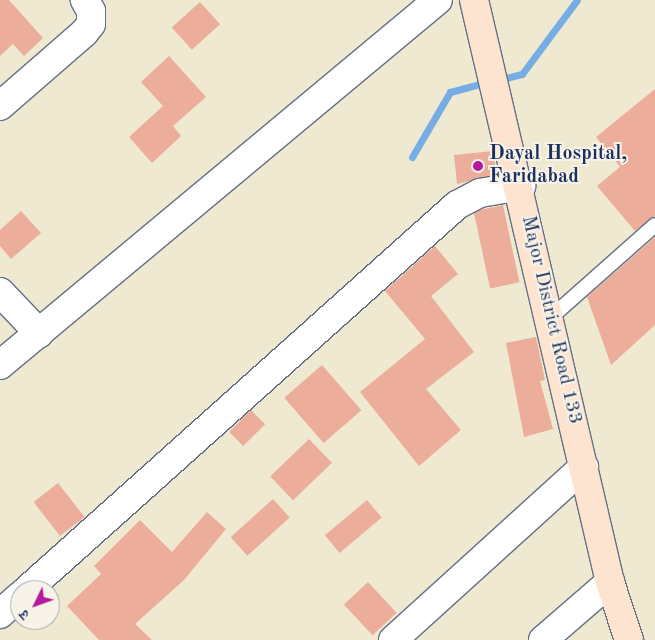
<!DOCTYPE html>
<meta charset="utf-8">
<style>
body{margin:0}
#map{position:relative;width:655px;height:640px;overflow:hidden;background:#efe9d1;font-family:"Old Standard TT","Noto Serif Devanagari",serif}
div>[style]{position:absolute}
.stream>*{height:7px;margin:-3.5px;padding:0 3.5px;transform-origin:3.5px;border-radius:3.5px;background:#77ade5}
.building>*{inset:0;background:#edad9b;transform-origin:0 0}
.roads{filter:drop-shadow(1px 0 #657086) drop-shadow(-1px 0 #657086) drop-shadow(0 1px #657086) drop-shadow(0 -1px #657086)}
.service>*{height:14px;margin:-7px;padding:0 7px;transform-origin:7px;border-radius:7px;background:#fff}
.minor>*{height:28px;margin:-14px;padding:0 14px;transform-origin:14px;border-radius:14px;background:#fff}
.tertiary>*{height:28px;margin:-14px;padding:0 14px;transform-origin:14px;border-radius:14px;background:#fff}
.secondary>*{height:28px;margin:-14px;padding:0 14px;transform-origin:14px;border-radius:14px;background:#fde4d0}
.dots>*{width:14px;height:14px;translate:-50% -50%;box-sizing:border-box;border:2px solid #f7f3e8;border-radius:50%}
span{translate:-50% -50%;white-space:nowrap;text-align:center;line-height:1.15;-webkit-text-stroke:4px #f7f3e8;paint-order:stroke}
.poi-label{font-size:20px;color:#1b2f5e;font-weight:700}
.left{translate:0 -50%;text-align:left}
.street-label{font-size:20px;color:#1b2f5e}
.north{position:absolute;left:10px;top:580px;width:50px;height:50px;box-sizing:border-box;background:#f7f3e8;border:1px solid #9fa5b1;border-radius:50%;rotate:228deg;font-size:14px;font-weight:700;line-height:20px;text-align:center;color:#1b2f5e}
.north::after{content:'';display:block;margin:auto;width:18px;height:22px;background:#b5179e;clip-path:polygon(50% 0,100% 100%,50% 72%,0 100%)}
</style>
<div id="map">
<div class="stream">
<div style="left:499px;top:80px;width:24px;rotate:-15deg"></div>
<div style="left:522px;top:74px;width:92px;rotate:-53.4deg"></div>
<div style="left:412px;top:157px;width:75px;rotate:-59.7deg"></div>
<div style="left:450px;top:92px;width:39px;rotate:-15deg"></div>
</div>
<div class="building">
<div style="clip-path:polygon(0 0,9px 0,43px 38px,24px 56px,13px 44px,0 56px)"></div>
<div style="left:200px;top:2px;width:30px;height:38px;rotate:48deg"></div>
<div style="clip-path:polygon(169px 56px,206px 97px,173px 126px,181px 136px,152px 163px,129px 137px,163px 106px,141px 82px)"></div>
<div style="clip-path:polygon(655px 89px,655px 216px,635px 231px,597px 186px,620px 167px,596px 137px)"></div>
<div style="clip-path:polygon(493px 151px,497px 174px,457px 184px,454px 155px)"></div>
<div style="left:503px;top:205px;width:79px;height:30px;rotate:78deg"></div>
<div style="clip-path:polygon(21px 211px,41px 233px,11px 259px,0 246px,0 230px)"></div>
<div style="clip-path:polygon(655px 237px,655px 325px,611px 365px,587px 297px)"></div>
<div style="clip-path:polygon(435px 246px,458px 274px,431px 296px,474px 352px,426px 389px,461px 430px,419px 466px,360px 392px,425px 339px,385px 291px)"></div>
<div style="clip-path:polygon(536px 337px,545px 380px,540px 381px,553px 429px,524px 437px,506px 343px)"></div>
<div style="left:322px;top:365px;width:60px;height:50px;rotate:49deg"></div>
<div style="left:251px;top:410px;width:20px;height:31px;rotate:45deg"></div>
<div style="left:309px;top:439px;width:33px;height:54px;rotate:46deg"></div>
<div style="left:58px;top:483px;width:43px;height:31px;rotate:52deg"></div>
<div style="left:273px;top:499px;width:25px;height:57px;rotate:48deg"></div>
<div style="left:367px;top:500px;width:23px;height:55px;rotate:50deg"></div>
<div style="clip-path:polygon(207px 512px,226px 529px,184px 580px,135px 624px,152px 640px,99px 640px,67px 606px,101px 574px,94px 566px,140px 520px,172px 552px)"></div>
<div style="left:368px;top:582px;width:42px;height:33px;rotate:47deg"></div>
</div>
<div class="roads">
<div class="service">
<div style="left:550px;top:318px;width:140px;rotate:-41.5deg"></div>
</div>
<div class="minor">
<div style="left:0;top:106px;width:111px;rotate:-41deg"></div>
<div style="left:84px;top:33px;width:11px;rotate:-52deg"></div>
<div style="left:91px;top:24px;width:13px;rotate:-90deg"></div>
<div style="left:91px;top:11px;width:13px;rotate:-119deg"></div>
<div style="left:0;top:292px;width:57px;rotate:46.4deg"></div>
<div style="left:0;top:365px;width:570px;rotate:-39.81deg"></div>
<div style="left:393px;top:640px;width:258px;rotate:-42.2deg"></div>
<div style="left:543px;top:640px;width:89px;rotate:-40.9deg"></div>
</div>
<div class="tertiary">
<div style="left:27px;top:590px;width:577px;rotate:-41.84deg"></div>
<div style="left:457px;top:205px;width:26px;rotate:-28deg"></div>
<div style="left:480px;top:193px;width:42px;rotate:-9.7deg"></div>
<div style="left:0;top:614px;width:27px;rotate:-42deg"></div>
</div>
<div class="secondary">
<div style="left:474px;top:0;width:598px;rotate:76.85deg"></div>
<div style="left:610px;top:582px;width:61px;rotate:71.9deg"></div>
</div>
</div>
<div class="dots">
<div style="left:478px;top:166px;background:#b5179e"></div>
</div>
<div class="poi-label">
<span class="left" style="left:489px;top:166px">Dayal Hospital,<br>Faridabad</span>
</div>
<div class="street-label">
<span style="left:551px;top:320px;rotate:77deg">Major District Road 133</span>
</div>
<div class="north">उ</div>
</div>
